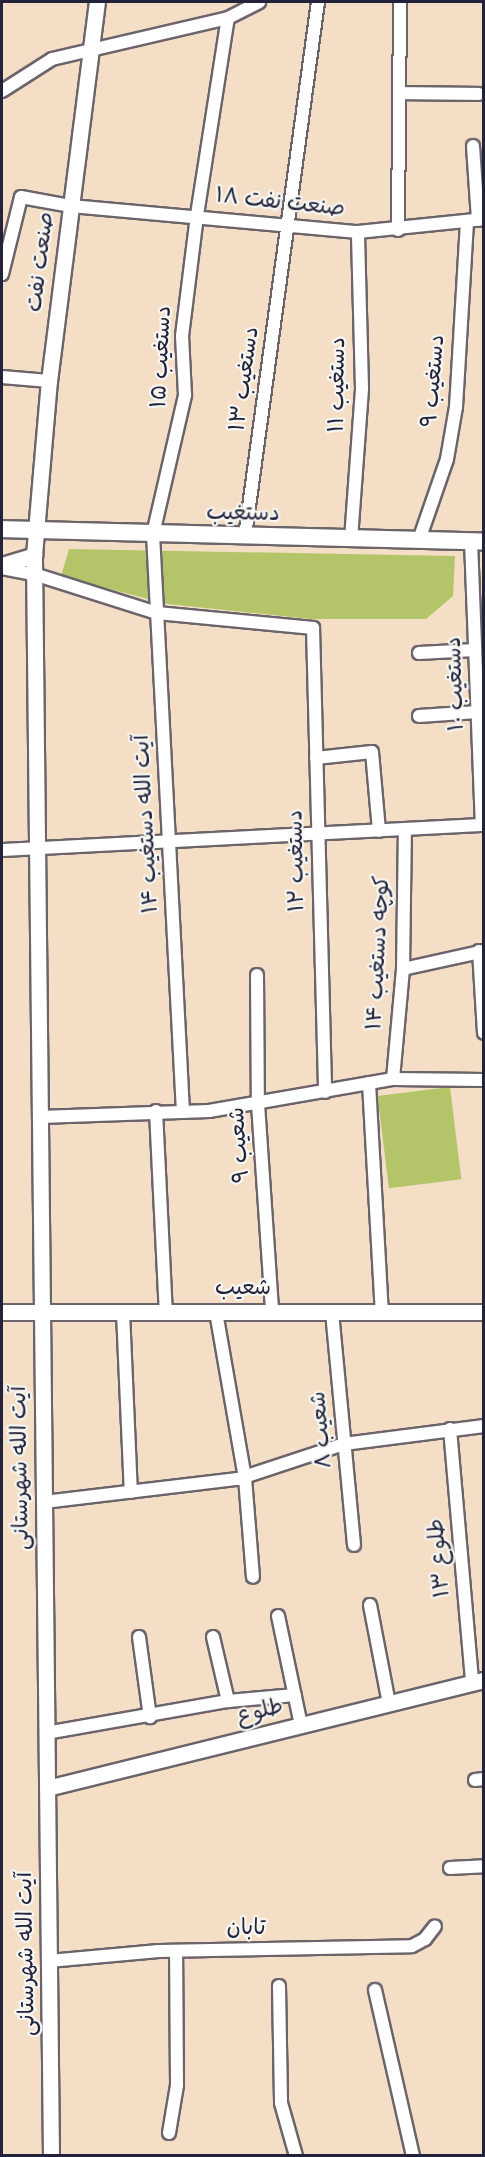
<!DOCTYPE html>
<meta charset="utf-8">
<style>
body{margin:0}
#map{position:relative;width:485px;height:2157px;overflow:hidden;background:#f4dec5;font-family:Mynerve,"Playpen Sans Arabic",sans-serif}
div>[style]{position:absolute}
.green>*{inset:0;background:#b4c569;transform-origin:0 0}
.roads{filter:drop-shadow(2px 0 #6c646b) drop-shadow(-2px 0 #6c646b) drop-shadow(0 2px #6c646b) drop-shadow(0 -2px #6c646b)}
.minor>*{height:12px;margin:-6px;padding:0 6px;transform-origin:6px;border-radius:6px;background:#fff}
.tertiary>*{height:15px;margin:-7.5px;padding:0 7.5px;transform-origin:7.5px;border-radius:7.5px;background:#fff}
.secondary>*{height:16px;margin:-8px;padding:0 8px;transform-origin:8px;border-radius:8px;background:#fff}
span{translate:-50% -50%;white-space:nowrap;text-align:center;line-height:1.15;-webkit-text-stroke:4.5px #f6f6f2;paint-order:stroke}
.street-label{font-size:22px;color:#22223b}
.frame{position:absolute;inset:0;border:3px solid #22223b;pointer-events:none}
</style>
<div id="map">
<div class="green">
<div style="clip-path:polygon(69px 549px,455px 556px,453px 596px,426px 619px,311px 619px,167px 604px,61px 576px)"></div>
<div style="left:450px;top:1087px;width:93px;height:73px;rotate:83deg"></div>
</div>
<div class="roads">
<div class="minor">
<div style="left:2px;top:91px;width:59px;rotate:-32.6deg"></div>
<div style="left:52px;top:59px;width:181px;rotate:-13.1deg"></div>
<div style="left:228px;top:18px;width:35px;rotate:-27deg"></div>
<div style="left:399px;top:93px;width:80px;rotate:0.7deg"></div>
<div style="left:473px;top:146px;width:74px;rotate:86.1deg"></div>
<div style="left:398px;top:230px;width:228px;rotate:-89.5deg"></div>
<div style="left:2px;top:274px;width:79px;rotate:-76.1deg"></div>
<div style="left:21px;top:197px;width:51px;rotate:10.2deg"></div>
<div style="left:71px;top:206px;width:288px;rotate:5.2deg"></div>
<div style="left:358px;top:232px;width:127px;rotate:-5.9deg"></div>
<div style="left:2px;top:377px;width:47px;rotate:4.9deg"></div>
<div style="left:245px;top:536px;width:539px;rotate:-82.22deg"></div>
<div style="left:351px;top:539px;width:151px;rotate:-85.8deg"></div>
<div style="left:362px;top:388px;width:156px;rotate:-91.5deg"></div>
<div style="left:419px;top:540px;width:86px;rotate:-70.9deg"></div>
<div style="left:447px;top:459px;width:53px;rotate:-80.2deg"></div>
<div style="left:456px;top:407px;width:186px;rotate:-86.6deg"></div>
<div style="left:471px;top:541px;width:284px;rotate:87.8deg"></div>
<div style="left:2px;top:568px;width:33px;rotate:11deg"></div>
<div style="left:34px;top:574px;width:129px;rotate:17.6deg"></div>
<div style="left:157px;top:613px;width:157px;rotate:5.5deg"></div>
<div style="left:313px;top:628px;width:464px;rotate:88.5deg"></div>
<div style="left:419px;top:653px;width:56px;rotate:-3.1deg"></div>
<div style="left:419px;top:716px;width:59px;rotate:-3.9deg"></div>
<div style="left:316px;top:758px;width:56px;rotate:-6.1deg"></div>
<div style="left:372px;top:752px;width:79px;rotate:84.9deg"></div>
<div style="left:2px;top:850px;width:483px;rotate:-3deg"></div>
<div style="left:479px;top:951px;width:82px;rotate:86.5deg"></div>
<div style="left:403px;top:969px;width:83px;rotate:-12.5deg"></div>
<div style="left:257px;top:975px;width:129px;rotate:89.6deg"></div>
<div style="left:258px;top:1104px;width:208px;rotate:86.1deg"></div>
<div style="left:393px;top:1079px;width:110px;rotate:-84.8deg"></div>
<div style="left:403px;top:969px;width:140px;rotate:-89.2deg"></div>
<div style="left:369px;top:1083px;width:229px;rotate:86.8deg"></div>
<div style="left:156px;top:1111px;width:201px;rotate:87.2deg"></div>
<div style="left:183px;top:1112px;width:579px;rotate:-92.97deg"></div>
<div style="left:153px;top:534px;width:143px;rotate:-77deg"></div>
<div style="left:185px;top:395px;width:59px;rotate:-92.9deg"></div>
<div style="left:182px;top:336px;width:122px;rotate:-82.9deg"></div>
<div style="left:197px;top:215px;width:199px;rotate:-81.1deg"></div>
<div style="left:40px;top:1117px;width:169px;rotate:-2deg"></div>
<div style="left:209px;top:1111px;width:187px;rotate:-9.9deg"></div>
<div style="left:393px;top:1079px;width:91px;rotate:0.6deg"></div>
<div style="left:123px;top:1312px;width:180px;rotate:87.5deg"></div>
<div style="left:216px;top:1312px;width:169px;rotate:80.1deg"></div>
<div style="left:245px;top:1478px;width:99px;rotate:85.4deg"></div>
<div style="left:332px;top:1312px;width:234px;rotate:84.6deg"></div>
<div style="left:450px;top:1429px;width:255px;rotate:85deg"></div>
<div style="left:44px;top:1502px;width:195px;rotate:-6.8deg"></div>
<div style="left:238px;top:1479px;width:112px;rotate:-18.3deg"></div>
<div style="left:344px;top:1444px;width:141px;rotate:-7.3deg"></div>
<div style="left:370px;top:1605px;width:101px;rotate:79.1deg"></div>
<div style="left:278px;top:1616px;width:111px;rotate:78.1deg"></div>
<div style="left:139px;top:1637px;width:81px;rotate:82.2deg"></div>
<div style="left:213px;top:1637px;width:66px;rotate:76.8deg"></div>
<div style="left:46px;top:1733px;width:185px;rotate:-10deg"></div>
<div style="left:228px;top:1701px;width:67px;rotate:-5.1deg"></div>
<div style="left:475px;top:1780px;width:9px;rotate:-6deg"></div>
<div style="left:450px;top:1868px;width:34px;rotate:-3deg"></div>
<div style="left:49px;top:1961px;width:110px;rotate:-5.2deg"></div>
<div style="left:159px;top:1951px;width:253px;rotate:-1.1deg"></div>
<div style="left:412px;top:1946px;width:15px;rotate:-28deg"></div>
<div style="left:425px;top:1939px;width:16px;rotate:-52deg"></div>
<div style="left:279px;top:1986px;width:117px;rotate:89deg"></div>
<div style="left:281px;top:2103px;width:55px;rotate:74.2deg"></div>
<div style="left:375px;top:1990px;width:170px;rotate:77.1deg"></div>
<div style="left:169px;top:2133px;width:49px;rotate:-80.5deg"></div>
<div style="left:177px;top:2085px;width:134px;rotate:-90.4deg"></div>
</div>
<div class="tertiary">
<div style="left:2px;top:565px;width:34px;rotate:-17deg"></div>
<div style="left:2px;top:1312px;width:482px"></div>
<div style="left:47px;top:1788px;width:450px;rotate:-13.9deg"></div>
<div style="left:51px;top:2156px;width:1601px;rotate:-90.61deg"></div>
<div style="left:34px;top:555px;width:175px;rotate:-85.1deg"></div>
<div style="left:49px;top:381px;width:382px;rotate:-82.8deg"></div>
</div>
<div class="secondary">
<div style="left:2px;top:529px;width:482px;rotate:1.5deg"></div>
</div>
</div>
<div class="street-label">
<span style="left:280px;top:203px;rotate:6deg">صنعت نفت ۱۸</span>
<span style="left:41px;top:262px;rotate:-83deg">صنعت نفت</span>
<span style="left:162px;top:357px;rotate:-87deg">دستغیب ۱۵</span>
<span style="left:245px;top:379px;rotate:-82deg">دستغیب ۱۳</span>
<span style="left:434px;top:381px;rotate:-85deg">دستغیب ۹</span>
<span style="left:338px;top:385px;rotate:-89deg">دستغیب ۱۱</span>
<span style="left:243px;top:514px;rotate:1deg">دستغیب</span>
<span style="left:456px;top:684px;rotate:-92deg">دستغیب ۱۰</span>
<span style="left:147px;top:824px;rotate:-93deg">آیت الله دستغیب ۱۴</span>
<span style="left:297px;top:861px;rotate:-91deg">دستغیب ۱۲</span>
<span style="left:379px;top:953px;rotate:-87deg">کوچه دستغیب ۱۴</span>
<span style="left:240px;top:1145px;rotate:-94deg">شعیب ۹</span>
<span style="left:243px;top:1289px">شعیب</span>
<span style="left:322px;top:1430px;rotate:-95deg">شعیب ۸</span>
<span style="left:21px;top:1468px;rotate:-91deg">آیت الله شهرستانی</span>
<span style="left:440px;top:1558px;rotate:-95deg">طلوع ۱۳</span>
<span style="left:260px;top:1712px;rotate:-14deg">طلوع</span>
<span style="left:246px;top:1929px">تابان</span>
<span style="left:27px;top:1954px;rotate:-91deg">آیت الله شهرستانی</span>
</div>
<div class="frame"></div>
</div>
